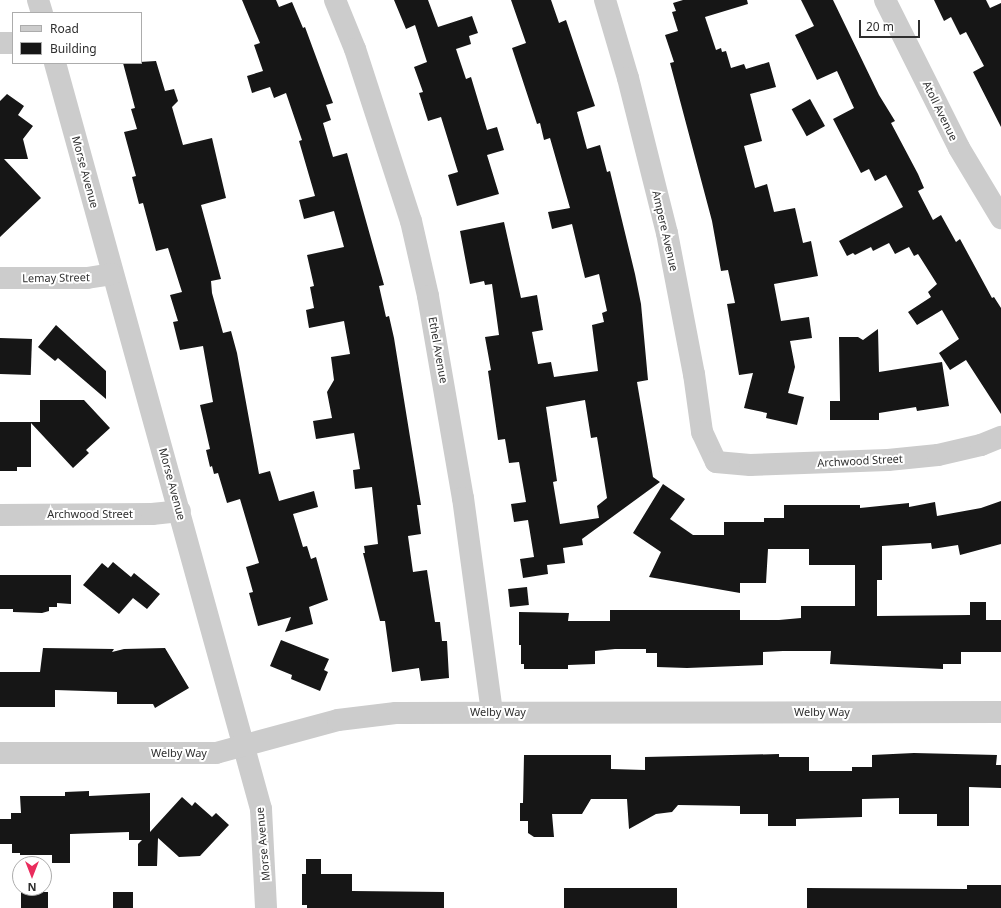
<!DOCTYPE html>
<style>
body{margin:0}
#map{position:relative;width:1001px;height:908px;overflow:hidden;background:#fff;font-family:"Noto Sans",sans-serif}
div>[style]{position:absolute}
.building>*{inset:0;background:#161616;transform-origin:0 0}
.minor>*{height:22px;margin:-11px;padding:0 11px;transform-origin:11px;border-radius:11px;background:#ccc}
span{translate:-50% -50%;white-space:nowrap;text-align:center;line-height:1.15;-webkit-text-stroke:4px #fff;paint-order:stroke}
.street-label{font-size:11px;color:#2f2f2f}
.legend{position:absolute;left:12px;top:12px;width:130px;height:52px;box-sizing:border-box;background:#fff;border:1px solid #acacac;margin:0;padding:5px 7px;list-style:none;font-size:12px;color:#2f2f2f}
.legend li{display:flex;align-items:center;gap:8px;height:20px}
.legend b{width:20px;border:1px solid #acacac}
.north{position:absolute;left:12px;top:856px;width:40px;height:40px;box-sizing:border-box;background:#fff;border:1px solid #acacac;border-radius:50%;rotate:180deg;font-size:11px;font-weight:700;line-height:16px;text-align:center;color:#2f2f2f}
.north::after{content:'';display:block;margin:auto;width:14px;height:18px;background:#ea2c5d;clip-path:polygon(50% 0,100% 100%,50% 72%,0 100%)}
.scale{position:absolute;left:859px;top:20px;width:61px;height:18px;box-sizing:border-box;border:2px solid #2f2f2f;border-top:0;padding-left:5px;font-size:12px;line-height:14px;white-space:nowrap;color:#2f2f2f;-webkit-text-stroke:3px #fff;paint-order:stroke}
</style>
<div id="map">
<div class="building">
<div style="clip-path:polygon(242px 0,276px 0,279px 7px,292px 2px,303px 28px,305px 27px,333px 103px,326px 105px,331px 120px,323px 123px,333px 157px,347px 153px,384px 285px,379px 286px,386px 317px,389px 316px,394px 338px,421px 505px,417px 505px,421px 534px,408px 536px,413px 572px,427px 570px,435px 622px,440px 622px,442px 641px,447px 641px,449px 678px,421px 681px,419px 668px,392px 672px,385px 621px,380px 621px,363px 553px,365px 553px,364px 546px,378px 544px,372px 487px,355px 489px,353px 470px,360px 469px,354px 433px,316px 439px,313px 421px,332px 418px,327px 392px,334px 380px,331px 357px,350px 354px,344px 321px,309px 328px,306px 310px,314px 308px,310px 287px,314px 286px,307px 255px,344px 247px,334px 211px,304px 219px,299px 200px,315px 196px,299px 141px,302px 140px,286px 93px,274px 98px,270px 87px,252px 93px,247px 76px,263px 71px,254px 45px,260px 43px)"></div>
<div style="clip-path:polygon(394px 0,428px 0,438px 27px,472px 16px,478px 33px,469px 36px,471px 44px,456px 49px,466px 79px,471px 77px,487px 130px,497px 127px,504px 150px,487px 155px,499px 194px,457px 206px,448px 175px,458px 172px,441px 117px,428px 121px,419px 93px,423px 92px,414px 67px,427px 62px,415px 25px,406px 29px)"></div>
<div style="clip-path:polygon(evenodd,511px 0,551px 0,559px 23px,566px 20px,595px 106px,577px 112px,587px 149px,600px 145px,607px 172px,610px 171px,635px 274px,641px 304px,648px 380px,637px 382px,653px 477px,660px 482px,582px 539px,583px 545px,563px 548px,565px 563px,547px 565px,548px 574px,523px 578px,520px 559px,534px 557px,528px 520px,514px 522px,511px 504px,526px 502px,519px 462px,509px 463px,505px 439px,498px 440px,488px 371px,491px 370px,485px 337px,499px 335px,492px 284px,485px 285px,484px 281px,470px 284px,460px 231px,504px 222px,521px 298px,537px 295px,543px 330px,532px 332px,538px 364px,551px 362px,554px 377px,598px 371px,592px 325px,604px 322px,602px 313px,607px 311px,599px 274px,585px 278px,572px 224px,552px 229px,548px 212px,570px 208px,550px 138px,544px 140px,540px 123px,537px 124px,512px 48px,526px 43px,511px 0,585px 400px,591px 438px,597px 437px,607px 498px,597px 506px,599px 518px,560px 524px,553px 482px,557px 481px,546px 407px,585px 400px)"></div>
<div style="clip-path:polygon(683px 0,747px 0,748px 4px,705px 17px,716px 50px,721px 48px,722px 52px,726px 51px,731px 68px,744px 64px,746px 69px,769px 62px,776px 87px,750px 94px,762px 141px,744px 146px,755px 188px,767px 184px,774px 212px,795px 208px,803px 243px,811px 241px,818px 276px,774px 284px,781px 321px,809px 317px,812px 338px,790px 341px,795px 367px,788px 393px,804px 397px,797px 425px,766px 418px,767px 413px,744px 408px,753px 373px,739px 375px,727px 304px,735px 303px,728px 270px,721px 271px,712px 221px,670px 63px,674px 62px,665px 35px,678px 31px,672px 12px,676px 11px,673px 3px)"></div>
<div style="clip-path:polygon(801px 0,833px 0,879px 95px,895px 121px,891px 123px,918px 174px,924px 188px,918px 191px,933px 220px,941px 215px,956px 242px,960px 239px,992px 298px,994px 297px,1001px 308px,1001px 414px,966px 360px,950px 370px,939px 353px,959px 339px,942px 310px,917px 325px,908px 312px,931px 297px,928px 292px,937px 284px,918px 254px,914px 256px,909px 247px,895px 254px,889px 243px,873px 251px,871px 247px,855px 255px,853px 253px,847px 256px,839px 241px,903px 207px,886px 175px,875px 181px,869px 169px,861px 173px,833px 119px,854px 108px,837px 71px,817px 80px,795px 35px,814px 26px)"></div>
<div style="clip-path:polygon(934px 0,986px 0,990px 8px,1001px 3px,1001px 127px,973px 72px,984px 66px,966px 32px,960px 35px,951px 17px,944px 21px)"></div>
<div style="clip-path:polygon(156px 61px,165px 91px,174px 89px,178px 101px,172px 107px,183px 145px,212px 138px,226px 198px,201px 205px,221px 279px,211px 281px,212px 293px,223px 333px,231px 331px,237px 353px,259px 474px,270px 471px,279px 501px,314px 491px,318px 507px,293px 514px,303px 547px,307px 546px,311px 559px,316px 557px,328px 600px,309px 607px,313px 624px,285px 632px,291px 617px,258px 626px,249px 593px,253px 592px,246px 567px,259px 563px,240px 499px,227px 503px,218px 473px,214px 474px,212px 466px,210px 467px,206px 450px,210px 449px,200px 405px,213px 402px,203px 346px,180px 350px,173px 322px,178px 321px,170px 295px,182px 292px,168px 248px,156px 251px,143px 203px,139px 204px,132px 177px,136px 176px,124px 132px,137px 129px,131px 109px,135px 108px,123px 63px)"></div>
<div style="clip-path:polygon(7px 94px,24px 106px,18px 115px,33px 126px,23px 139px,28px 159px,4px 159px,41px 198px,0 237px,0 101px)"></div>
<div style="left:810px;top:99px;width:31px;height:21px;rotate:61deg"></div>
<div style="clip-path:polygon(56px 325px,106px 371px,106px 399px,58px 358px,55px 361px,38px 347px)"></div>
<div style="clip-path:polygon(878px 329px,879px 372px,942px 362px,949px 406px,917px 411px,916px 407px,879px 413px,879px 420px,830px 420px,830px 401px,840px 401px,839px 337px,858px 337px,863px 340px)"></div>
<div style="left:0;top:338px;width:32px;height:36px;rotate:2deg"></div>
<div style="clip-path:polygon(40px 400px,84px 400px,110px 428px,86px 450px,89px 453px,73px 468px,31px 423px,31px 467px,17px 467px,17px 471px,0 471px,0 422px,40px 422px)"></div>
<div style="clip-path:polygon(663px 484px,685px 499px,670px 519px,693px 535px,724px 535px,724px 522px,764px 522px,764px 518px,784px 518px,784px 505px,860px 505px,860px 508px,909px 503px,909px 507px,935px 502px,937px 516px,981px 508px,1001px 501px,1001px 544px,960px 555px,958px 545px,932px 549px,931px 543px,882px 546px,882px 580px,877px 580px,877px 616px,970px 615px,970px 602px,986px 602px,986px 620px,1001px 620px,1001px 652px,961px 652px,961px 664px,943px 664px,943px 669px,830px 664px,831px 651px,783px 651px,763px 652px,763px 665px,687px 668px,657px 667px,657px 653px,646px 653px,646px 649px,615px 649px,595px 651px,595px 664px,568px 665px,568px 669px,524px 669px,524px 664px,521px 664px,521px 645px,519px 645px,519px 612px,569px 613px,568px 621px,610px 621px,610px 610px,740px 610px,740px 620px,779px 620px,801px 618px,801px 606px,855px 606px,855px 565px,809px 565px,809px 549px,768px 549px,766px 583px,740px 583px,740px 593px,649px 577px,661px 552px,633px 533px)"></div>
<div style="clip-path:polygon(113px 562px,131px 577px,134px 573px,160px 594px,147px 609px,133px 598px,119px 614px,83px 585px,102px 563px,108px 568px)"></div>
<div style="clip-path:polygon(0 575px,71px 575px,71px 604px,57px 603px,57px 607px,49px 607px,49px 611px,42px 613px,13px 612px,13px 609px,0 609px)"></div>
<div style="left:527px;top:587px;width:18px;height:19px;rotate:84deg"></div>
<div style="clip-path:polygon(281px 640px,329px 659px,324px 670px,328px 672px,320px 691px,291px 679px,292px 675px,270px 666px)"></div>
<div style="clip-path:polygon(43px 648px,114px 649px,112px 652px,124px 649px,165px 648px,189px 688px,155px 708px,153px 704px,117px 704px,117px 692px,55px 690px,55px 707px,0 707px,0 672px,40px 672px)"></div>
<div style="clip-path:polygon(914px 753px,997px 755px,996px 765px,1001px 765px,1001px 788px,969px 787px,969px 826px,937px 826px,937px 814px,899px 814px,899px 798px,862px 799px,862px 817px,796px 819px,796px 826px,768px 826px,768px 814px,740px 814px,740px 806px,678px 805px,672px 812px,656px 814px,629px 829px,627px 799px,591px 799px,582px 814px,552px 814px,554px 837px,534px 837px,528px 833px,528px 821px,520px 821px,520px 803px,523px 803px,524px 755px,611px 755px,611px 769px,645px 770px,645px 757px,779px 754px,779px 757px,809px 757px,809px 771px,852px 771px,852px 767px,872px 767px,872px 755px)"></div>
<div style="clip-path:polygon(89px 791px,89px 796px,150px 793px,150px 832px,182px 797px,192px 806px,195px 802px,212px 817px,216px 813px,229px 825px,200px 856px,179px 857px,158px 838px,157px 866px,138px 866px,138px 844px,142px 840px,129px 840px,129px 832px,70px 834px,70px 863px,52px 863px,52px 855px,20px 855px,20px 853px,12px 853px,12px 844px,0 844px,0 819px,11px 819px,11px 813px,21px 813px,20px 796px,65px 796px,65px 792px)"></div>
<div style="clip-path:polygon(306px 859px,321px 859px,321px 874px,352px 874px,352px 891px,444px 892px,444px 908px,307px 908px,307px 905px,302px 905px,302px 874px,306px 874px)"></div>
<div style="clip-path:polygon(967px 885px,1001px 885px,1001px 908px,807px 908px,807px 888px,967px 889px)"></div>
<div style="left:564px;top:888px;width:113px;height:20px"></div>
<div style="left:21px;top:892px;width:27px;height:16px"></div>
<div style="left:113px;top:892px;width:20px;height:16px"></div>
</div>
<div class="minor">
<div style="left:38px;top:0;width:14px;rotate:73deg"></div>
<div style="left:335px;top:0;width:53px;rotate:67.8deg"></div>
<div style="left:355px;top:49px;width:181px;rotate:72deg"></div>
<div style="left:411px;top:221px;width:77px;rotate:77.2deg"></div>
<div style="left:428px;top:296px;width:205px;rotate:80.2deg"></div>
<div style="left:463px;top:498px;width:216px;rotate:82.3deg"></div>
<div style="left:605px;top:0;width:81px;rotate:73.6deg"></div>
<div style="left:628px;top:78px;width:160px;rotate:75.9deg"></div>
<div style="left:667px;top:233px;width:144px;rotate:79.2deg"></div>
<div style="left:694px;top:374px;width:59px;rotate:82.1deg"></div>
<div style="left:702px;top:432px;width:33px;rotate:65deg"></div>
<div style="left:716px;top:462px;width:34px;rotate:5deg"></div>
<div style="left:750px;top:465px;width:138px;rotate:-2.1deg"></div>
<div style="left:888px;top:460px;width:50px;rotate:-5.7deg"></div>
<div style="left:938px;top:455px;width:44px;rotate:-13.1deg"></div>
<div style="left:981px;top:445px;width:22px;rotate:-22deg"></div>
<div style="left:885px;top:0;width:165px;rotate:63.4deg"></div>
<div style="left:959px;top:148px;width:82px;rotate:59deg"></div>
<div style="left:0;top:43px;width:13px"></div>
<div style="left:55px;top:63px;width:774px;rotate:74.56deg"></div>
<div style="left:261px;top:809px;width:99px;rotate:87.1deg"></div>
<div style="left:0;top:278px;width:87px"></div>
<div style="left:87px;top:278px;width:25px;rotate:-9deg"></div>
<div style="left:0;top:515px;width:152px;rotate:-0.4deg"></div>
<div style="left:152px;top:514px;width:28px;rotate:-6deg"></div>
<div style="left:0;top:753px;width:216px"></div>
<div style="left:216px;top:753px;width:126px;rotate:-15.1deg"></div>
<div style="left:338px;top:720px;width:58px;rotate:-6.9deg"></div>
<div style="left:396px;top:713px;width:605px;rotate:-0.09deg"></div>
</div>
<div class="street-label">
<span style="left:940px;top:111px;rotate:64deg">Atoll Avenue</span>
<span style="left:85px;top:172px;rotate:75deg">Morse Avenue</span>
<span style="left:665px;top:231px;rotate:77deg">Ampere Avenue</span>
<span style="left:56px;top:278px;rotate:-1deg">Lemay Street</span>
<span style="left:438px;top:350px;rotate:80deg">Ethel Avenue</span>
<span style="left:860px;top:461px;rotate:-3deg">Archwood Street</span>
<span style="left:172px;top:484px;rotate:75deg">Morse Avenue</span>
<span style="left:90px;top:514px">Archwood Street</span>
<span style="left:498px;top:712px">Welby Way</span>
<span style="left:822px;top:712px">Welby Way</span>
<span style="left:179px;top:753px">Welby Way</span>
<span style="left:263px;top:844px;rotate:-95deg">Morse Avenue</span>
</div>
<ul class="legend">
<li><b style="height:5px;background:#ccc"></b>Road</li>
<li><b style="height:11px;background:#161616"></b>Building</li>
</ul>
<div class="north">N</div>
<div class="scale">20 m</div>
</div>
